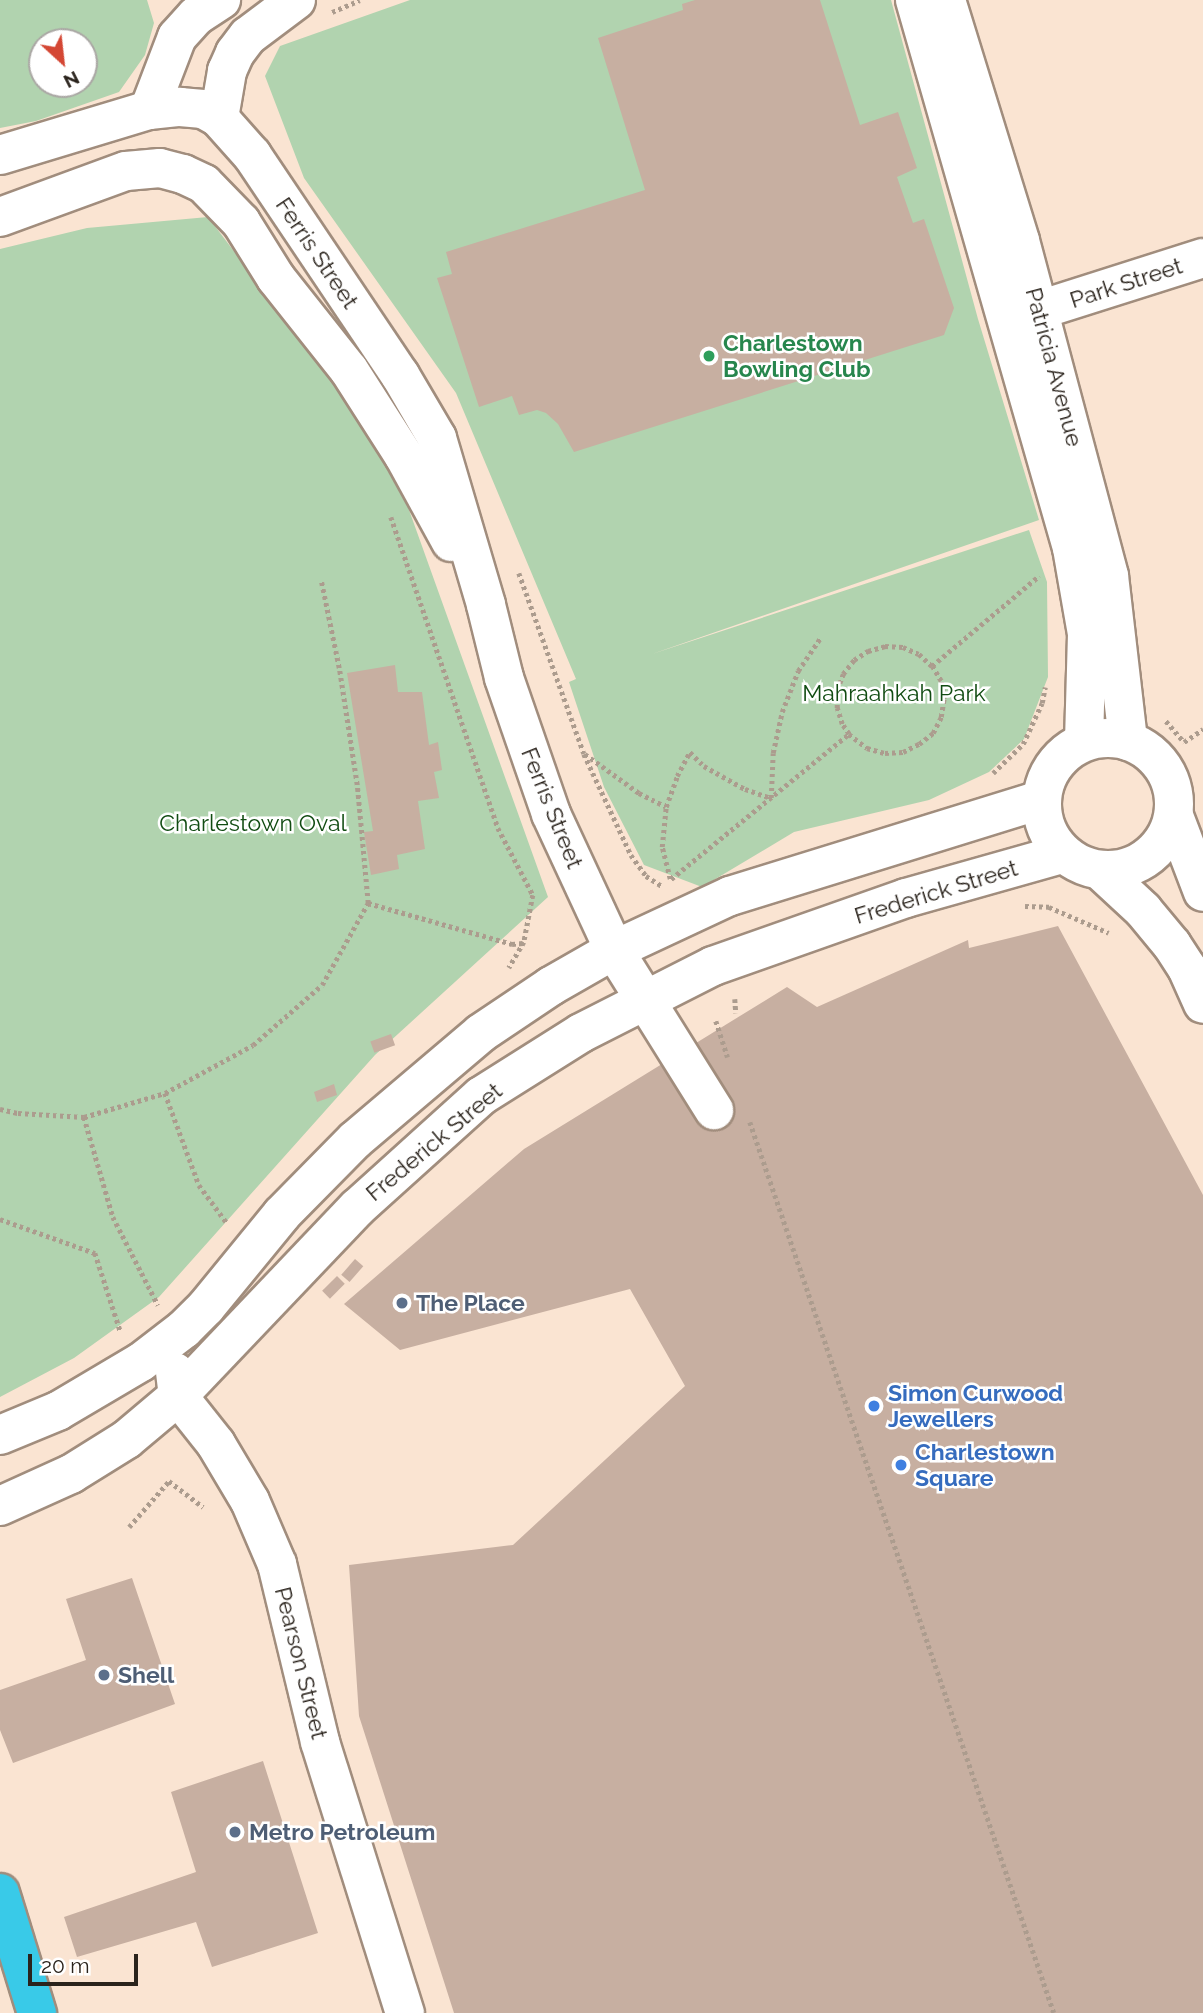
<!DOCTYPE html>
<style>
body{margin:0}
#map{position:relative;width:1203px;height:2013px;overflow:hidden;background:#fae4d2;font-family:Raleway,sans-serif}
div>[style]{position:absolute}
.green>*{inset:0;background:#b1d3af}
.building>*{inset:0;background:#c7afa1;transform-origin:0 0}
.path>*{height:4.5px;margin-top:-2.25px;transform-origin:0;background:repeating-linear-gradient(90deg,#ac9c8e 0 3.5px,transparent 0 7px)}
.roads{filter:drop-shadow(2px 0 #a18d7d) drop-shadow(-2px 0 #a18d7d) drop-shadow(0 2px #a18d7d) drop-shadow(0 -2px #a18d7d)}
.minor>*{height:38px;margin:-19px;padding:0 19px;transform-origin:19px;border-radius:19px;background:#fff}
.minor>.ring{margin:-19px;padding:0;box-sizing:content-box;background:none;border:38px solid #fff;border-radius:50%}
.highway>*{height:38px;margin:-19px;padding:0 19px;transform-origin:19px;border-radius:19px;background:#39cae8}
.dots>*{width:19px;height:19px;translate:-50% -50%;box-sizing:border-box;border:4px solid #fff;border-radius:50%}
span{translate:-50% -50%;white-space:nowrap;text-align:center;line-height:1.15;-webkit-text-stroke:5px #fff;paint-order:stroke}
.street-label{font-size:23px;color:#2a231c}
.leisure-label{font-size:23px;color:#27864d;font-weight:700}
.left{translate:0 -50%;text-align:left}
.park-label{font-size:23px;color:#114c12}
.service-label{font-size:23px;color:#4e5e75;font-weight:700}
.shop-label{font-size:23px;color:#366cbe;font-weight:700}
.north{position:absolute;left:28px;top:28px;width:70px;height:70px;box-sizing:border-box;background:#fff;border:2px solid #aaa7a4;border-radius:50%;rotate:153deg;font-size:19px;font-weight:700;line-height:28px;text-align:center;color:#2a231c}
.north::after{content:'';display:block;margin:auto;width:24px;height:32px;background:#d44734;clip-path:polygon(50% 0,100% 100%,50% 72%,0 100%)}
.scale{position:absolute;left:28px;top:1954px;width:110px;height:32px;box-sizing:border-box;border:4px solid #2a231c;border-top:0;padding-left:9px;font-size:21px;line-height:24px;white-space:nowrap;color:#2a231c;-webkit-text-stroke:5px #fff;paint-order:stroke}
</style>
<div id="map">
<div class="green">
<div style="clip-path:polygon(evenodd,0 0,147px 0,154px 23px,145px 55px,119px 92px,36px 121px,0 128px,0 0,42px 42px,84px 42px,84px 84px,42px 84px,42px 42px)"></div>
<div style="clip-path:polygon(410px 0,891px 0,978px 319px,1039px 520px,652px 654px,1029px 530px,1047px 582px,1048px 677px,1024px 739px,989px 772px,929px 800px,794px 832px,702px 887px,644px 865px,604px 787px,569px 682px,576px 679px,456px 393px,304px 178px,265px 76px,280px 46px)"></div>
<div style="clip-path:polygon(208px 217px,390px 457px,548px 897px,375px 1055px,159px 1297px,74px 1358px,0 1397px,0 249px,87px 228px)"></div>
</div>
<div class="building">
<div style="clip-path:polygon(695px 0,820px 0,860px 125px,898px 112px,917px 168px,897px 177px,913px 223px,924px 219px,954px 308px,944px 335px,574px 452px,558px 424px,546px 413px,537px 410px,519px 415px,512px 396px,479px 407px,437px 278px,452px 274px,446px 252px,645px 190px,598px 38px,683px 10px,682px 4px)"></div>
<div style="clip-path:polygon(395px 665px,398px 692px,422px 692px,429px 745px,438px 742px,442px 770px,434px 772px,439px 798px,418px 801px,425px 849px,397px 855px,399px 869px,371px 875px,364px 832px,373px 831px,347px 673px)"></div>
<div style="clip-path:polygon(1058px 926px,1203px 1195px,1203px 2013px,454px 2013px,359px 1716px,349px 1565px,513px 1545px,685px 1386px,630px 1289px,400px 1350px,344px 1304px,524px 1149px,787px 987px,817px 1007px,968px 940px,969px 948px)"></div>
<div style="left:391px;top:1034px;width:12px;height:22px;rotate:70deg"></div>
<div style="clip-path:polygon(334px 1084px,337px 1095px,317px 1102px,314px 1092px)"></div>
<div style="left:355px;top:1259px;width:11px;height:21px;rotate:41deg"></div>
<div style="left:337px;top:1276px;width:11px;height:21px;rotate:45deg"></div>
<div style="clip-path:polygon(132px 1578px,175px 1704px,13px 1763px,0 1730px,0 1690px,86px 1660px,66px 1599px)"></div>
<div style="clip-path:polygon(263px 1761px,318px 1933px,212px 1967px,196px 1922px,77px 1957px,64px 1917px,196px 1872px,171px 1792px)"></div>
</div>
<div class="path">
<div style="left:332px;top:12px;width:30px;rotate:-23deg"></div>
<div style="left:391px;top:517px;width:329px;rotate:71deg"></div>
<div style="left:498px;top:828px;width:76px;rotate:62.4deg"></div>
<div style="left:533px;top:895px;width:48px;rotate:100.8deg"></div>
<div style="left:524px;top:942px;width:30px;rotate:120deg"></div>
<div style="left:519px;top:573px;width:192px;rotate:70.2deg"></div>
<div style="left:584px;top:754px;width:111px;rotate:65deg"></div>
<div style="left:631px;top:855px;width:26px;rotate:54deg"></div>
<div style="left:646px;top:876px;width:19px;rotate:32deg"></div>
<div style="left:1166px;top:721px;width:28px;rotate:49deg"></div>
<div style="left:1184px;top:742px;width:23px;rotate:-34deg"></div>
<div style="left:849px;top:734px;width:23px;rotate:38deg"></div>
<div style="left:867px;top:748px;width:19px;rotate:16deg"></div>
<div style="left:885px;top:753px;width:18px;rotate:-3deg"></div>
<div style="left:903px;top:752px;width:18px;rotate:-27deg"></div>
<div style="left:919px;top:744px;width:18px;rotate:-38deg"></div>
<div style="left:933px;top:733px;width:18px;rotate:-63deg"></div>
<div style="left:941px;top:717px;width:18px;rotate:-81deg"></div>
<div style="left:944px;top:699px;width:18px;rotate:-99deg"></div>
<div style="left:941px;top:681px;width:17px;rotate:-121deg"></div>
<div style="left:932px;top:666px;width:140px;rotate:-40.1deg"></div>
<div style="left:585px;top:754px;width:67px;rotate:35.8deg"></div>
<div style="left:639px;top:793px;width:30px;rotate:27deg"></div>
<div style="left:993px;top:773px;width:42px;rotate:-44deg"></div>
<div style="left:1023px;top:744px;width:45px;rotate:-65.1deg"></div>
<div style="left:1042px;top:703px;width:16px;rotate:-79deg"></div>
<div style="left:670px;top:879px;width:33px;rotate:-104deg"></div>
<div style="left:662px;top:847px;width:40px;rotate:-84.3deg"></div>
<div style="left:666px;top:807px;width:33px;rotate:-70deg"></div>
<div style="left:677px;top:776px;width:27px;rotate:-62deg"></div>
<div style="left:690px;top:752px;width:20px;rotate:45deg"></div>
<div style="left:704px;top:766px;width:47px;rotate:29.3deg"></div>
<div style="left:745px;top:789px;width:28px;rotate:19deg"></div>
<div style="left:771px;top:798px;width:45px;rotate:-87.5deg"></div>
<div style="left:773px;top:753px;width:42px;rotate:-77.6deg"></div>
<div style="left:782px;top:712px;width:44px;rotate:-68.7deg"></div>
<div style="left:798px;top:671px;width:41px;rotate:-55.9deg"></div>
<div style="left:671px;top:879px;width:230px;rotate:-39.2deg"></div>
<div style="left:849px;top:734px;width:12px;rotate:-125deg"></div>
<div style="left:842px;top:724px;width:17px;rotate:-107deg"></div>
<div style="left:837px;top:708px;width:18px;rotate:-90deg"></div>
<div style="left:837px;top:690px;width:17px;rotate:-69deg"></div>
<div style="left:843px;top:674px;width:18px;rotate:-52deg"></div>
<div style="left:854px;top:660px;width:17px;rotate:-33deg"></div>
<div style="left:868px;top:651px;width:18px;rotate:-16deg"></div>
<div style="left:885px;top:646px;width:18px;rotate:3deg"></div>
<div style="left:903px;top:647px;width:17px;rotate:24deg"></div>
<div style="left:919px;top:654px;width:18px;rotate:43deg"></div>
<div style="left:368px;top:903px;width:150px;rotate:15.9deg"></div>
<div style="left:512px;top:944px;width:11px;rotate:-5deg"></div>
<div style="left:1025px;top:906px;width:24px;rotate:2deg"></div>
<div style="left:1049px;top:907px;width:65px;rotate:23.4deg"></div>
<div style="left:735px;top:999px;width:14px;rotate:86deg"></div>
<div style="left:716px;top:1021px;width:38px;rotate:72deg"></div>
<div style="left:165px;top:1093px;width:98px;rotate:69.7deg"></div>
<div style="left:199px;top:1185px;width:47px;rotate:53.6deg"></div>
<div style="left:0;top:1109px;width:18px;rotate:13deg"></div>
<div style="left:18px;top:1113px;width:66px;rotate:3.5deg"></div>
<div style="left:84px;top:1117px;width:84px;rotate:-16.5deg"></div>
<div style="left:165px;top:1093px;width:100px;rotate:-28.6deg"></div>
<div style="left:253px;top:1045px;width:91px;rotate:-41deg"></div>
<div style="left:322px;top:985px;width:94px;rotate:-60.7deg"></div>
<div style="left:368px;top:903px;width:119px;rotate:-95.3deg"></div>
<div style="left:357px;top:785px;width:118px;rotate:-98.7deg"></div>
<div style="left:339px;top:668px;width:90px;rotate:-101.6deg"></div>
<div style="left:84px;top:1117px;width:104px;rotate:73.8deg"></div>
<div style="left:113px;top:1217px;width:99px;rotate:62.9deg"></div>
<div style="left:750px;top:1122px;width:941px;rotate:71.16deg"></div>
<div style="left:0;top:1219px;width:101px;rotate:19.7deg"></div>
<div style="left:95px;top:1253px;width:81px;rotate:72deg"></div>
<div style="left:129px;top:1527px;width:61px;rotate:-49deg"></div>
<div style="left:169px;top:1481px;width:43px;rotate:37.4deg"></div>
</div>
<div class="roads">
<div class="minor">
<div style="left:915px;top:0;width:570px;rotate:74.01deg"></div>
<div style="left:1072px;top:548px;width:87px;rotate:80.1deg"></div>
<div style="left:1087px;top:634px;width:107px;rotate:91.6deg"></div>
<div style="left:946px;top:0;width:252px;rotate:72.9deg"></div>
<div style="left:1020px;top:241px;width:347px;rotate:75.1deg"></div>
<div style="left:1109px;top:576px;width:166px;rotate:83.4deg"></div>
<div style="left:149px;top:110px;width:78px;rotate:-69deg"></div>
<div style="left:177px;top:37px;width:28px;rotate:-48deg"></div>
<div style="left:196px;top:16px;width:30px;rotate:-33deg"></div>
<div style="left:219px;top:118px;width:48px;rotate:-80.3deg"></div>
<div style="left:227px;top:71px;width:20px;rotate:-66deg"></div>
<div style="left:235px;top:53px;width:21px;rotate:-53deg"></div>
<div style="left:248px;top:36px;width:60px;rotate:-36.9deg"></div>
<div style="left:0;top:155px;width:156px;rotate:-16.8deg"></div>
<div style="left:149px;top:110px;width:31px;rotate:-6deg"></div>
<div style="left:180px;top:107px;width:23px;rotate:5deg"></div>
<div style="left:203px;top:109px;width:18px;rotate:29deg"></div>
<div style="left:219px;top:118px;width:50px;rotate:48.3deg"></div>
<div style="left:252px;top:155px;width:265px;rotate:56.1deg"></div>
<div style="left:400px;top:375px;width:73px;rotate:59.6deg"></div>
<div style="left:437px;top:438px;width:174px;rotate:73.6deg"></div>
<div style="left:486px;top:605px;width:75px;rotate:76.1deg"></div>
<div style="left:504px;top:678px;width:144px;rotate:70.9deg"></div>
<div style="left:551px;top:814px;width:150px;rotate:65.1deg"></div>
<div style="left:614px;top:950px;width:189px;rotate:58deg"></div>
<div style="left:0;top:217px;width:134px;rotate:-20.1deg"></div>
<div style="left:126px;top:171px;width:34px;rotate:-5deg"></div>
<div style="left:160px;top:168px;width:24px;rotate:15deg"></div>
<div style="left:183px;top:174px;width:23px;rotate:25deg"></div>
<div style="left:204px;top:184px;width:53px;rotate:45.8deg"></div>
<div style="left:241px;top:222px;width:66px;rotate:58deg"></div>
<div style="left:276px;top:278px;width:117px;rotate:51.6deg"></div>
<div style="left:349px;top:370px;width:102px;rotate:57.4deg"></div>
<div style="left:404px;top:456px;width:98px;rotate:61.3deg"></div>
<div style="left:1014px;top:318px;width:198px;rotate:-17.6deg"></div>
<div class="ring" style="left:1042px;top:738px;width:94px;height:94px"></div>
<div style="left:1174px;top:816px;width:81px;rotate:69.1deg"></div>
<div style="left:1100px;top:870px;width:59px;rotate:42.9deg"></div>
<div style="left:1143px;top:910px;width:45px;rotate:50.4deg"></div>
<div style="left:1172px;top:945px;width:27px;rotate:57deg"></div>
<div style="left:1187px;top:968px;width:39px;rotate:66deg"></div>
<div style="left:175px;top:1372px;width:24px;rotate:83deg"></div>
<div style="left:178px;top:1396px;width:61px;rotate:51.6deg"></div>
<div style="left:216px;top:1444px;width:66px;rotate:59.2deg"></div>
<div style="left:250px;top:1501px;width:69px;rotate:66.8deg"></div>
<div style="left:277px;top:1564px;width:183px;rotate:76.4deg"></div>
<div style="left:320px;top:1742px;width:284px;rotate:72.6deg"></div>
<div style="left:0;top:1435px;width:63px;rotate:-22.5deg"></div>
<div style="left:58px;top:1411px;width:96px;rotate:-30.6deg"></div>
<div style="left:141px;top:1362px;width:54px;rotate:-37.5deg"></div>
<div style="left:184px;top:1329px;width:31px;rotate:-45deg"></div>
<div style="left:206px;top:1307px;width:120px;rotate:-50.7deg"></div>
<div style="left:282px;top:1214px;width:104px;rotate:-45.4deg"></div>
<div style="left:355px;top:1140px;width:165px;rotate:-40.3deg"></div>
<div style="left:481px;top:1033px;width:84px;rotate:-33.9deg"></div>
<div style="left:551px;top:986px;width:73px;rotate:-29.7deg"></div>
<div style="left:614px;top:950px;width:128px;rotate:-25deg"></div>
<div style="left:730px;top:896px;width:325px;rotate:-17.2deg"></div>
<div style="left:0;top:1506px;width:78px;rotate:-24.3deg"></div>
<div style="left:71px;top:1474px;width:66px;rotate:-32deg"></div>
<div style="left:127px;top:1439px;width:67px;rotate:-40.1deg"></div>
<div style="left:178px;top:1396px;width:260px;rotate:-46.4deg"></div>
<div style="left:357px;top:1208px;width:167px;rotate:-42.1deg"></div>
<div style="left:481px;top:1096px;width:118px;rotate:-32.2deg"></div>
<div style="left:581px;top:1033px;width:148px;rotate:-26.9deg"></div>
<div style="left:713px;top:966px;width:205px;rotate:-19.4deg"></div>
<div style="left:906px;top:898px;width:161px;rotate:-15.8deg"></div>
</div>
<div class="highway">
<div style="left:0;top:1893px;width:126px;rotate:72.9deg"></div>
</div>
</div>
<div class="dots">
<div style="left:709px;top:356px;background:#2e9e5b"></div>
<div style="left:402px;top:1303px;background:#5c6f8a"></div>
<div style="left:874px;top:1406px;background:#3f7fe0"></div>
<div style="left:901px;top:1465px;background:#3f7fe0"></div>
<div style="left:104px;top:1675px;background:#5c6f8a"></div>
<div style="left:235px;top:1832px;background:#5c6f8a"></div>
</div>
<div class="street-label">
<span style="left:317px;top:253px;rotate:56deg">Ferris Street</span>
<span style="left:1126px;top:283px;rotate:-18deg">Park Street</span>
<span style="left:1054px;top:367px;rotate:75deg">Patricia Avenue</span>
<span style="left:552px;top:808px;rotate:68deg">Ferris Street</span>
<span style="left:936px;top:892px;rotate:-17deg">Frederick Street</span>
<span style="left:434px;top:1142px;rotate:-40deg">Frederick Street</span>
<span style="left:301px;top:1663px;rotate:76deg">Pearson Street</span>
</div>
<div class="leisure-label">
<span class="left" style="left:723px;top:356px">Charlestown<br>Bowling Club</span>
</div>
<div class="park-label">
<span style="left:894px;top:693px">Mahraahkah Park</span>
<span style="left:253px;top:823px">Charlestown Oval</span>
</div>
<div class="service-label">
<span class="left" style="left:416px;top:1303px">The Place</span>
<span class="left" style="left:118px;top:1675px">Shell</span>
<span class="left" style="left:249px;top:1832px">Metro Petroleum</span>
</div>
<div class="shop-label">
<span class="left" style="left:888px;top:1406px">Simon Curwood<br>Jewellers</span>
<span class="left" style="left:915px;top:1465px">Charlestown<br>Square</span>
</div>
<div class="north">N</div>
<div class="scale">20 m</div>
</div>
